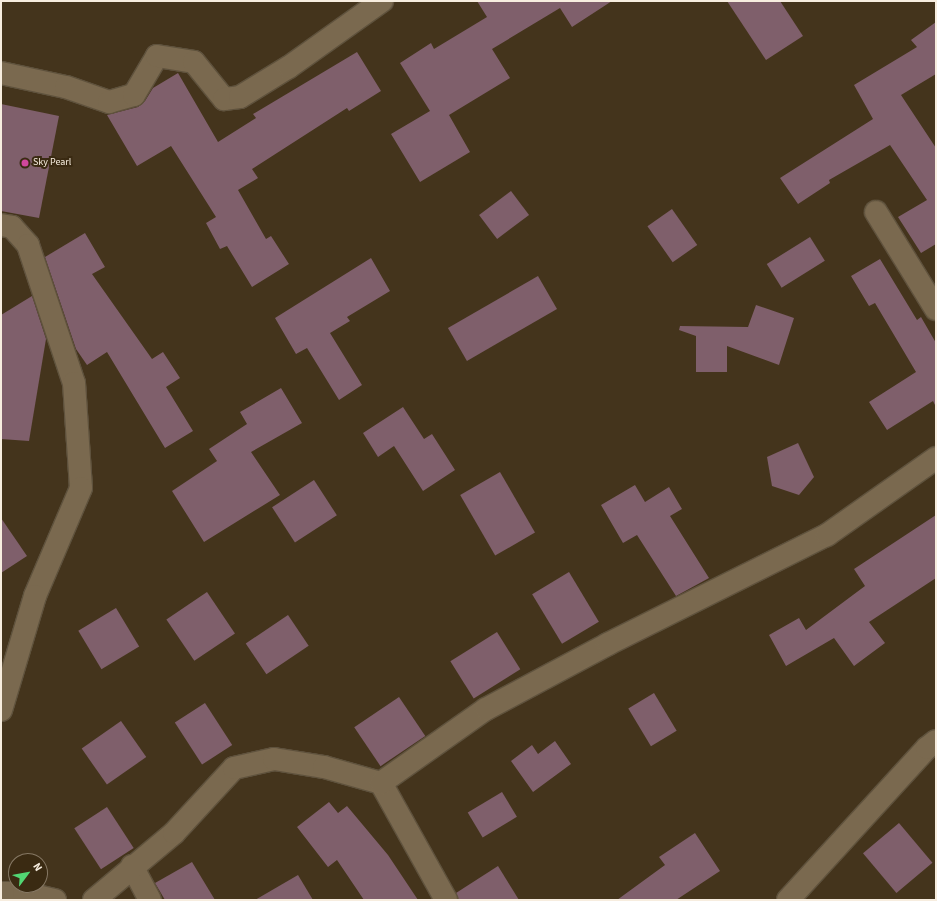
<!DOCTYPE html>
<style>
body{margin:0}
#map{position:relative;width:937px;height:901px;overflow:hidden;background:#44341c;font-family:"Source Sans 3",sans-serif}
div>[style]{position:absolute}
.building>*{inset:0;background:#7f5f6b;transform-origin:0 0}
.roads{filter:drop-shadow(1px 0 #5f523d) drop-shadow(-1px 0 #5f523d) drop-shadow(0 1px #5f523d) drop-shadow(0 -1px #5f523d)}
.minor>*{height:22px;margin:-11px;padding:0 11px;transform-origin:11px;border-radius:11px;background:#7a694f}
.dots>*{width:11px;height:11px;translate:-50% -50%;box-sizing:border-box;border:2px solid #3a2a12;border-radius:50%}
span{translate:-50% -50%;white-space:nowrap;text-align:center;line-height:1.15;-webkit-text-stroke:4px #3a2a12;paint-order:stroke}
.poi-label{font-size:10px;color:#f7eddf}
.left{translate:0 -50%;text-align:left}
.frame{position:absolute;inset:0;border:2px solid #f7eddf;pointer-events:none}
.north{position:absolute;left:8px;top:853px;width:40px;height:40px;box-sizing:border-box;background:#3a2a12;border:1px solid #867864;border-radius:50%;rotate:58deg;font-size:11px;font-weight:700;line-height:16px;text-align:center;color:#f7eddf}
.north::after{content:'';display:block;margin:auto;width:14px;height:18px;background:#52d673;clip-path:polygon(50% 0,100% 100%,50% 72%,0 100%)}
</style>
<div id="map">
<div class="building">
<div style="clip-path:polygon(477px 1px,612px 1px,572px 27px,560px 8px,492px 49px,510px 78px,449px 115px,470px 152px,420px 182px,391px 134px,430px 111px,400px 63px,431px 43px,434px 49px,487px 17px)"></div>
<div style="clip-path:polygon(727px 1px,780px 1px,803px 36px,766px 60px)"></div>
<div style="clip-path:polygon(936px 22px,936px 74px,901px 95px,936px 148px,936px 244px,921px 253px,898px 217px,927px 200px,890px 145px,829px 180px,830px 183px,798px 204px,780px 178px,873px 119px,854px 85px,917px 47px,911px 40px)"></div>
<div style="clip-path:polygon(357px 52px,381px 91px,349px 111px,347px 108px,252px 169px,258px 178px,238px 190px,266px 239px,271px 236px,289px 264px,252px 287px,227px 246px,220px 249px,206px 223px,216px 217px,171px 146px,137px 166px,107px 115px,138px 107px,145px 101px,153px 88px,178px 73px,218px 142px,256px 118px,253px 114px)"></div>
<div style="clip-path:polygon(1px 104px,59px 116px,39px 218px,1px 211px)"></div>
<div style="left:511px;top:191px;width:30px;height:40px;rotate:53deg"></div>
<div style="left:672px;top:209px;width:44px;height:30px;rotate:55deg"></div>
<div style="clip-path:polygon(85px 233px,105px 267px,92px 274px,152px 359px,163px 352px,180px 378px,166px 387px,193px 431px,165px 448px,107px 352px,87px 365px,76px 349px,45px 257px)"></div>
<div style="left:810px;top:237px;width:28px;height:51px;rotate:58deg"></div>
<div style="clip-path:polygon(371px 258px,390px 291px,347px 317px,350px 321px,330px 333px,362px 385px,339px 400px,307px 348px,296px 354px,275px 318px)"></div>
<div style="clip-path:polygon(880px 259px,917px 320px,921px 317px,936px 343px,936px 407px,933px 401px,887px 430px,869px 402px,916px 372px,875px 303px,869px 306px,851px 276px)"></div>
<div style="left:538px;top:276px;width:38px;height:104px;rotate:60deg"></div>
<div style="clip-path:polygon(32px 296px,46px 339px,29px 441px,1px 439px,1px 315px)"></div>
<div style="clip-path:polygon(756px 305px,794px 318px,779px 365px,727px 346px,727px 372px,696px 372px,696px 336px,679px 330px,680px 326px,748px 327px)"></div>
<div style="clip-path:polygon(281px 388px,302px 423px,251px 452px,280px 495px,204px 542px,172px 491px,217px 461px,209px 449px,247px 424px,240px 412px)"></div>
<div style="clip-path:polygon(403px 407px,424px 439px,432px 434px,455px 470px,423px 491px,394px 446px,378px 457px,363px 433px)"></div>
<div style="clip-path:polygon(798px 443px,814px 477px,799px 495px,772px 486px,767px 457px)"></div>
<div style="left:500px;top:472px;width:70px;height:46px;rotate:60deg"></div>
<div style="left:314px;top:480px;width:42px;height:50px;rotate:57deg"></div>
<div style="clip-path:polygon(635px 485px,645px 502px,669px 487px,682px 509px,670px 516px,709px 578px,676px 596px,637px 535px,623px 543px,601px 505px)"></div>
<div style="clip-path:polygon(936px 515px,936px 578px,869px 622px,885px 643px,854px 666px,834px 638px,786px 666px,769px 635px,799px 618px,806px 630px,865px 586px,854px 569px)"></div>
<div style="clip-path:polygon(1px 518px,27px 556px,1px 573px)"></div>
<div style="left:569px;top:572px;width:58px;height:43px;rotate:59deg"></div>
<div style="left:207px;top:592px;width:50px;height:49px;rotate:56deg"></div>
<div style="left:116px;top:608px;width:45px;height:44px;rotate:59deg"></div>
<div style="left:288px;top:615px;width:37px;height:51px;rotate:56deg"></div>
<div style="left:497px;top:632px;width:44px;height:55px;rotate:58deg"></div>
<div style="left:654px;top:693px;width:44px;height:30px;rotate:59deg"></div>
<div style="left:399px;top:697px;width:47px;height:54px;rotate:56deg"></div>
<div style="left:205px;top:703px;width:50px;height:36px;rotate:57deg"></div>
<div style="left:121px;top:721px;width:44px;height:48px;rotate:55deg"></div>
<div style="clip-path:polygon(555px 741px,571px 764px,533px 792px,511px 761px,532px 745px,538px 754px)"></div>
<div style="left:502px;top:792px;width:29px;height:40px;rotate:59deg"></div>
<div style="clip-path:polygon(329px 802px,338px 813px,347px 806px,388px 855px,418px 900px,364px 900px,337px 860px,328px 867px,297px 827px)"></div>
<div style="left:107px;top:807px;width:49px;height:39px;rotate:57deg"></div>
<div style="left:899px;top:823px;width:52px;height:47px;rotate:50deg"></div>
<div style="clip-path:polygon(695px 833px,720px 871px,676px 900px,617px 900px,665px 865px,659px 857px)"></div>
<div style="clip-path:polygon(192px 862px,215px 900px,165px 900px,155px 883px)"></div>
<div style="clip-path:polygon(498px 866px,519px 900px,458px 900px,456px 893px)"></div>
<div style="clip-path:polygon(298px 875px,313px 900px,255px 900px)"></div>
</div>
<div class="roads">
<div class="minor">
<div style="left:1px;top:73px;width:66px;rotate:12.2deg"></div>
<div style="left:66px;top:87px;width:46px;rotate:19.2deg"></div>
<div style="left:109px;top:102px;width:26px;rotate:-16deg"></div>
<div style="left:134px;top:95px;width:45px;rotate:-59.5deg"></div>
<div style="left:157px;top:56px;width:37px;rotate:9deg"></div>
<div style="left:194px;top:62px;width:48px;rotate:51deg"></div>
<div style="left:224px;top:99px;width:16px;rotate:-7deg"></div>
<div style="left:240px;top:97px;width:57px;rotate:-31.5deg"></div>
<div style="left:289px;top:67px;width:114px;rotate:-35.4deg"></div>
<div style="left:876px;top:212px;width:114px;rotate:58.3deg"></div>
<div style="left:1px;top:225px;width:11px;rotate:10deg"></div>
<div style="left:12px;top:227px;width:24px;rotate:48deg"></div>
<div style="left:28px;top:245px;width:145px;rotate:71.6deg"></div>
<div style="left:74px;top:383px;width:105px;rotate:86.2deg"></div>
<div style="left:81px;top:488px;width:117px;rotate:113.1deg"></div>
<div style="left:35px;top:596px;width:119px;rotate:106.6deg"></div>
<div style="left:381px;top:783px;width:134px;rotate:60.9deg"></div>
<div style="left:132px;top:866px;width:38px;rotate:62deg"></div>
<div style="left:1px;top:893px;width:23px"></div>
<div style="left:24px;top:893px;width:32px;rotate:13deg"></div>
<div style="left:94px;top:900px;width:104px;rotate:-39.9deg"></div>
<div style="left:174px;top:833px;width:88px;rotate:-47.3deg"></div>
<div style="left:234px;top:768px;width:41px;rotate:-12.7deg"></div>
<div style="left:274px;top:759px;width:51px;rotate:9.1deg"></div>
<div style="left:324px;top:767px;width:59px;rotate:15.7deg"></div>
<div style="left:381px;top:783px;width:128px;rotate:-35.2deg"></div>
<div style="left:486px;top:709px;width:138px;rotate:-28deg"></div>
<div style="left:608px;top:644px;width:245px;rotate:-26.5deg"></div>
<div style="left:827px;top:535px;width:133px;rotate:-35.2deg"></div>
<div style="left:788px;top:900px;width:206px;rotate:-47.6deg"></div>
<div style="left:927px;top:748px;width:11px;rotate:-38deg"></div>
</div>
</div>
<div class="dots">
<div style="left:25px;top:163px;background:#d1479c"></div>
</div>
<div class="poi-label">
<span class="left" style="left:33px;top:163px">Sky Pearl</span>
</div>
<div class="frame"></div>
<div class="north">N</div>
</div>
